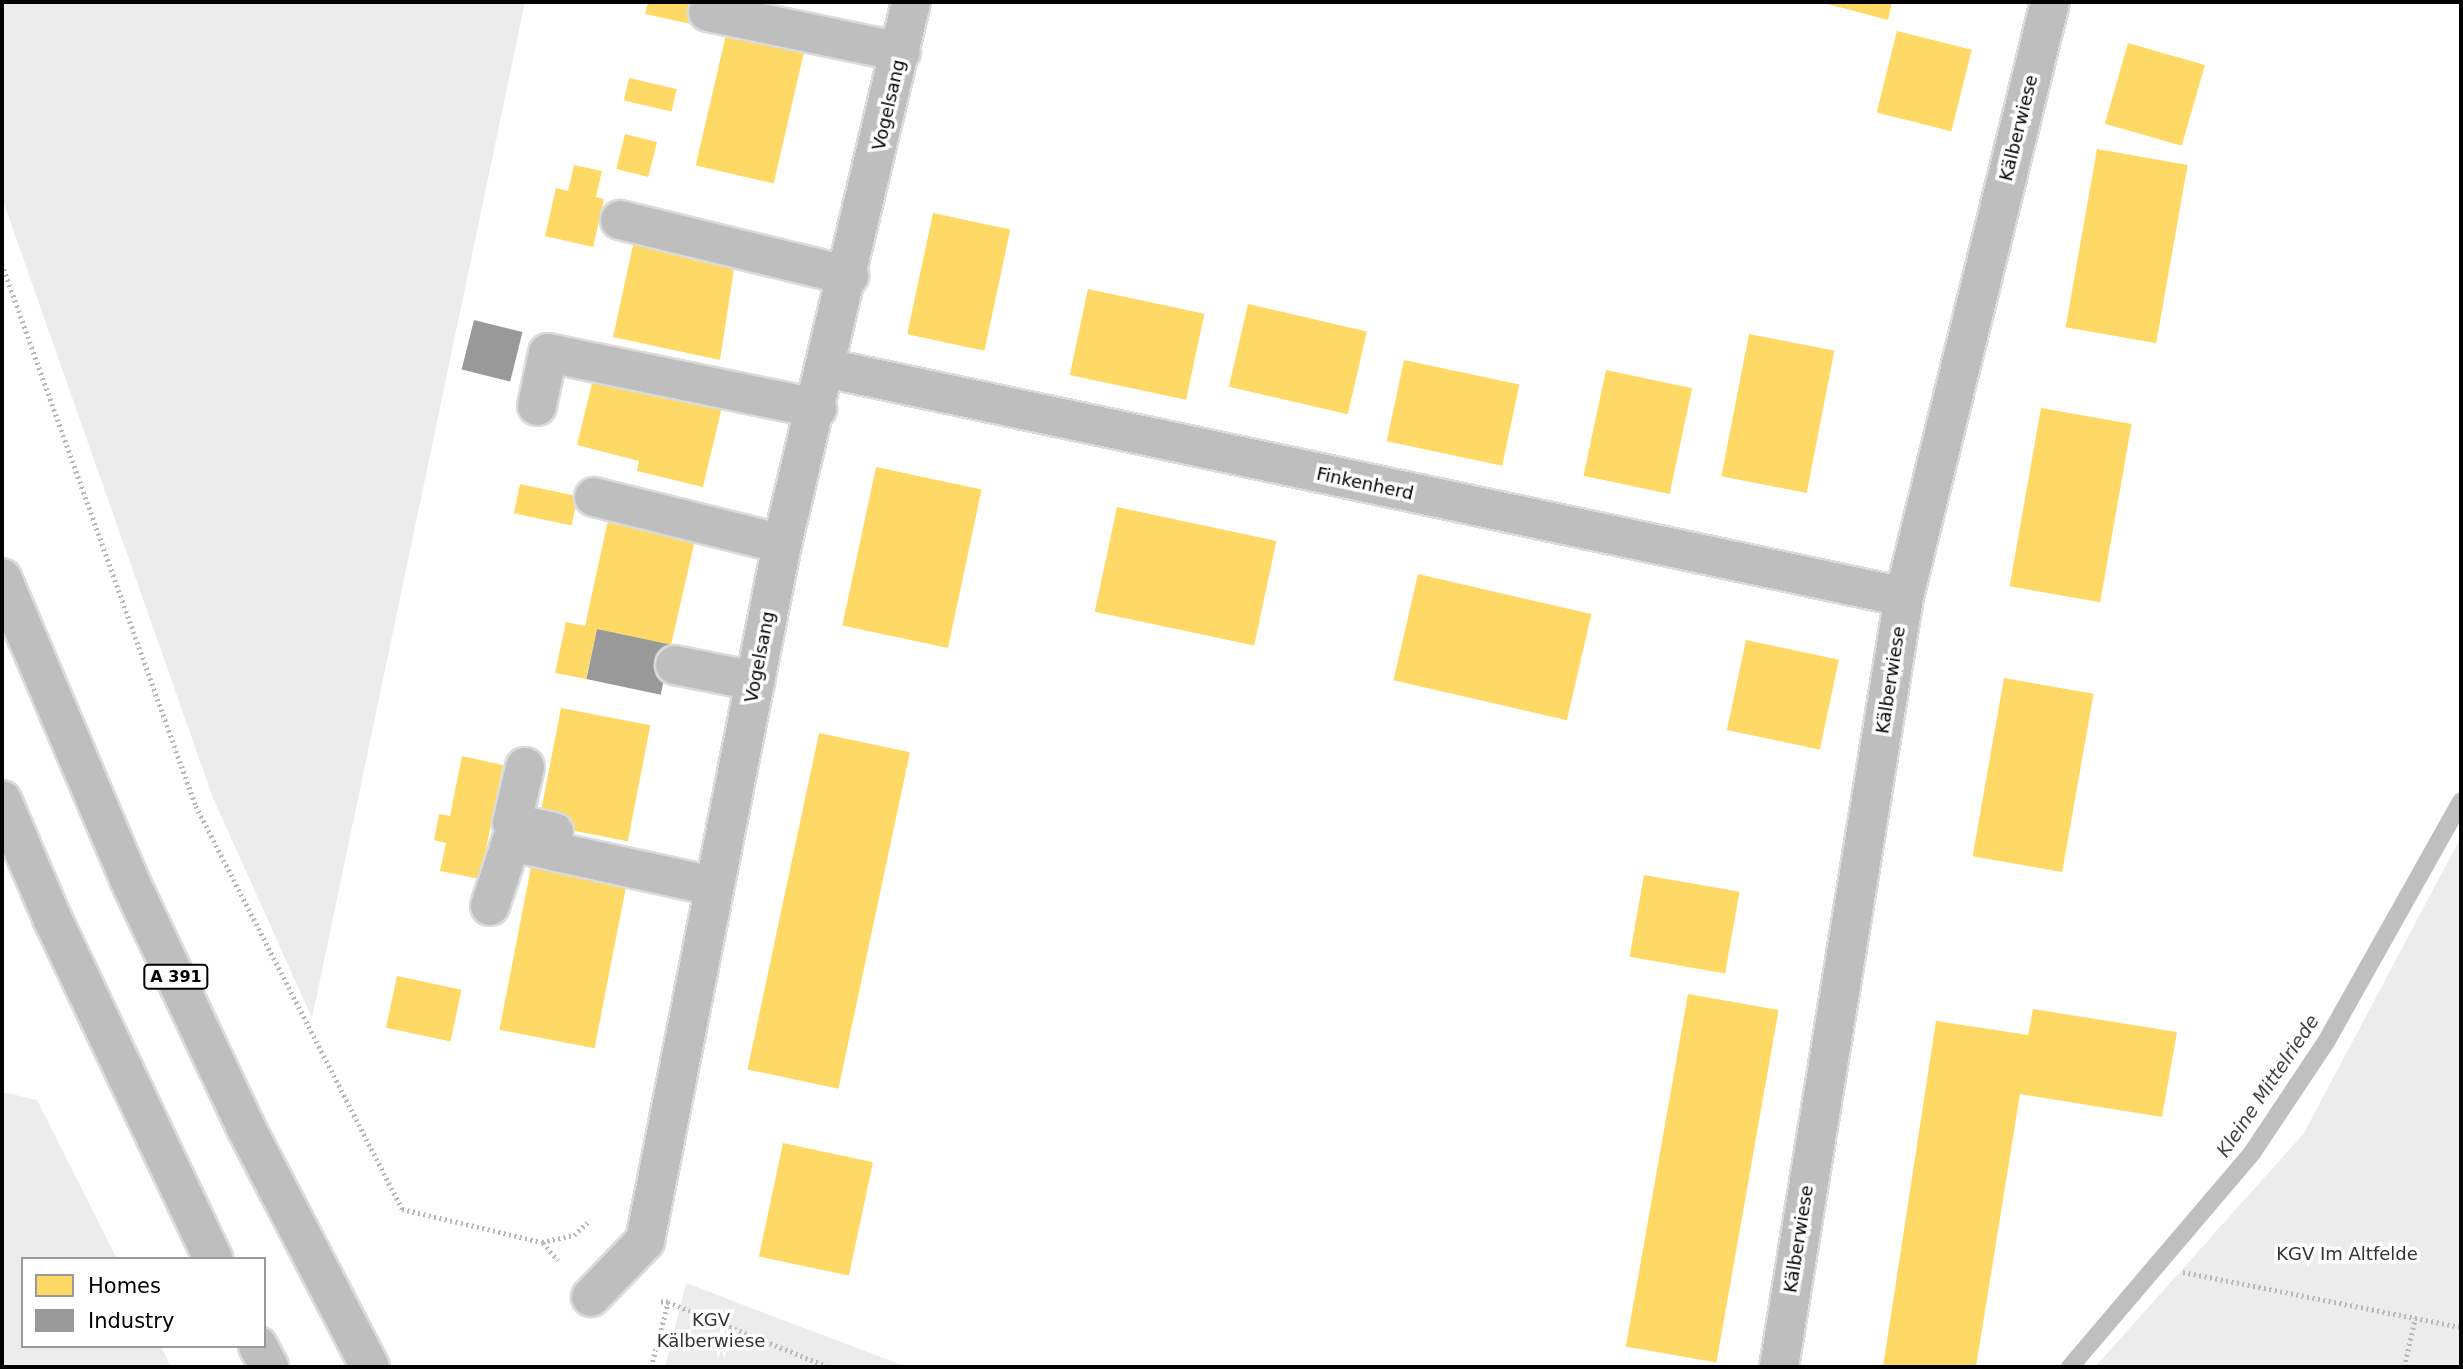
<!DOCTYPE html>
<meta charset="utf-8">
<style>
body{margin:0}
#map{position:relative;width:2463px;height:1369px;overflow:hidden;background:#fff;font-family:"DejaVu Sans",sans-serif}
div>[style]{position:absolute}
.green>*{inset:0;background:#ececec}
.homes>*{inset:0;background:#ffd966;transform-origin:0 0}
.industry>*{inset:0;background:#999;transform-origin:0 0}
.stream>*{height:18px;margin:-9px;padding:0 9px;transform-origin:9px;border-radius:9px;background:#bfbfbf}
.path>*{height:4.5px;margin-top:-2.25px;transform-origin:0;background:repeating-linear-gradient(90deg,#b9b9b9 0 2px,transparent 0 5.5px)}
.roads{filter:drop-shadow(2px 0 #dbdbdb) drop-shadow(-2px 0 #dbdbdb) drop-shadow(0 2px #dbdbdb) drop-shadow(0 -2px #dbdbdb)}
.minor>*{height:38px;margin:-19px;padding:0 19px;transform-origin:19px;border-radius:19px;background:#bebebe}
.highway>*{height:38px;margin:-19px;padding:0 19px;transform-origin:19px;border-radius:19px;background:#bebebe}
span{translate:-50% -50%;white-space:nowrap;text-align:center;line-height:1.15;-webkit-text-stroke:7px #fff;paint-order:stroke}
.shield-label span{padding:2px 5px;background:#fff;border:2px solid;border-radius:5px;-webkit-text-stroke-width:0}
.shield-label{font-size:16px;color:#000;font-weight:700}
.street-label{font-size:18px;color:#000}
.park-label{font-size:18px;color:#333}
.water-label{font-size:19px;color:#444;font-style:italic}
.frame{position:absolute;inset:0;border:4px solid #000;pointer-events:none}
.legend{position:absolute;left:21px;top:1257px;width:245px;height:91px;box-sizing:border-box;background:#fff;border:2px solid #999;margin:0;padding:9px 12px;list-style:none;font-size:21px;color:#000}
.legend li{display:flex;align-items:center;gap:14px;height:35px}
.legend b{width:35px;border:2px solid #999}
</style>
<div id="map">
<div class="green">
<div style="clip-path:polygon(2px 2px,525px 2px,312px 1018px,213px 798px,2px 198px)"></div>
<div style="clip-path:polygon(2461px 837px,2461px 1367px,2095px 1367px,2304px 1133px)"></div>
<div style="clip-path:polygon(2px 1092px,37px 1100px,117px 1259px,23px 1259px,23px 1346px,161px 1346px,171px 1367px,2px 1367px)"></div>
<div style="clip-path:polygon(686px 1283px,907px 1367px,665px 1367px)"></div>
</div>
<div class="homes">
<div style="clip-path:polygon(648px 2px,696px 2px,691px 24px,645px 14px)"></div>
<div style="clip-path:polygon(1820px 2px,1892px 2px,1888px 20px)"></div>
<div style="left:727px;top:30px;width:80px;height:139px;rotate:13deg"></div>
<div style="left:1897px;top:31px;width:77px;height:84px;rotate:14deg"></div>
<div style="left:2128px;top:43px;width:80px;height:84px;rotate:16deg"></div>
<div style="left:629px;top:78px;width:49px;height:23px;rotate:13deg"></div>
<div style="left:625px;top:134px;width:33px;height:36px;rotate:14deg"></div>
<div style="left:2097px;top:149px;width:92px;height:181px;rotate:10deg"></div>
<div style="clip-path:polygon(574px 165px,602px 171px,596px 197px,604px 199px,593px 247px,545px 236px,556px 188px,568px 191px)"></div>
<div style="left:933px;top:213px;width:79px;height:124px;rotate:12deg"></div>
<div style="clip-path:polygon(635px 236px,696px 249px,693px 260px,734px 269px,720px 360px,613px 337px)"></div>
<div style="left:1088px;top:289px;width:119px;height:88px;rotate:12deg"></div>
<div style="left:1248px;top:304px;width:122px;height:85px;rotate:13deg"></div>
<div style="left:1749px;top:334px;width:87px;height:145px;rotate:11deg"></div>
<div style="left:1404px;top:360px;width:118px;height:83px;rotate:12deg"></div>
<div style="left:1606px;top:370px;width:88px;height:108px;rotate:12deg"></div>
<div style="clip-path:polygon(595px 371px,723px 403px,703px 487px,637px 471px,639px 461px,577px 445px)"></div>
<div style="left:2041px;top:408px;width:92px;height:181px;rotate:10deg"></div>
<div style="left:876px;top:467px;width:108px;height:162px;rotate:12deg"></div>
<div style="left:520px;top:484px;width:59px;height:30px;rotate:12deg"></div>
<div style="left:1117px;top:507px;width:163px;height:107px;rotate:12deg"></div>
<div style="clip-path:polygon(608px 520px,695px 540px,671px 645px,597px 629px,586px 679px,555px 673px,566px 622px,585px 626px)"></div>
<div style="left:1418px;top:574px;width:178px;height:109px;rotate:13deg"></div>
<div style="left:1746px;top:640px;width:95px;height:92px;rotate:12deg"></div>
<div style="left:2004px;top:678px;width:91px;height:181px;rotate:10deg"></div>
<div style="left:561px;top:708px;width:91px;height:118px;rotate:11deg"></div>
<div style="left:819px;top:733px;width:93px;height:344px;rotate:12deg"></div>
<div style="clip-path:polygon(462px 756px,503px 765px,480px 879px,440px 871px,446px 843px,434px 840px,439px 814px,450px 816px)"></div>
<div style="left:532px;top:862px;width:97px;height:171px;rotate:11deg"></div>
<div style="left:1644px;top:875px;width:97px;height:83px;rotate:10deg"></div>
<div style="left:397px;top:976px;width:66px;height:53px;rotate:12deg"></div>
<div style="left:1688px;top:994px;width:92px;height:358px;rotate:10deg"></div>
<div style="clip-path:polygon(2033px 1009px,2177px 1032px,2162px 1117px,2020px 1094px,1976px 1367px,1883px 1367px,1936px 1021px,2028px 1035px)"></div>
<div style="left:783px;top:1143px;width:92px;height:116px;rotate:12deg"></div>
</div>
<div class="industry">
<div style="left:474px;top:320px;width:50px;height:51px;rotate:14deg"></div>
<div style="left:597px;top:629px;width:76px;height:51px;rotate:12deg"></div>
</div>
<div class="stream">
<div style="left:2070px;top:1367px;width:281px;rotate:-49.6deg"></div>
<div style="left:2252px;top:1153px;width:133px;rotate:-56.3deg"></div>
<div style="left:2326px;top:1042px;width:276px;rotate:-60.7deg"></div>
</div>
<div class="path">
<div style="left:2px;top:264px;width:576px;rotate:70.31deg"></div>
<div style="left:196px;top:806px;width:453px;rotate:62.9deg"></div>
<div style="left:402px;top:1209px;width:144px;rotate:13.3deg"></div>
<div style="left:542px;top:1242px;width:33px;rotate:-12deg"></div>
<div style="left:574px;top:1235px;width:22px;rotate:-43deg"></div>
<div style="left:543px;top:1243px;width:23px;rotate:49deg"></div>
<div style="left:2183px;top:1272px;width:283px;rotate:11.2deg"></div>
<div style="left:668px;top:1302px;width:174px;rotate:22deg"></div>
<div style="left:651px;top:1367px;width:67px;rotate:-75.3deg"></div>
<div style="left:668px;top:1302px;width:10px;rotate:180deg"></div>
<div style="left:2404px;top:1367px;width:50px;rotate:-77.3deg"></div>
</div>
<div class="roads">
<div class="minor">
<div style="left:708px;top:12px;width:197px;rotate:11.7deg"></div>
<div style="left:620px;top:220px;width:236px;rotate:13.7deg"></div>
<div style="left:826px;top:368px;width:1102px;rotate:11.99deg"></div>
<div style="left:537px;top:406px;width:54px;rotate:-78.3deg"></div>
<div style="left:548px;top:353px;width:275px;rotate:11.6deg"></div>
<div style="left:594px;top:497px;width:194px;rotate:14deg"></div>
<div style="left:675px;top:665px;width:82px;rotate:11.3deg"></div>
<div style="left:525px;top:767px;width:57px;rotate:103.1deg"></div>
<div style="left:512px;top:823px;width:43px;rotate:12.1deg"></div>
<div style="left:490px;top:906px;width:67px;rotate:-71.8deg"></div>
<div style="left:511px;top:842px;width:207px;rotate:12.3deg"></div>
<div style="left:591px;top:1297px;width:78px;rotate:-46deg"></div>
<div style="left:645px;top:1241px;width:710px;rotate:-78.88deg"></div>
<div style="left:782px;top:544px;width:557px;rotate:-76.61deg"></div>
<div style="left:1779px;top:1367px;width:780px;rotate:-80.78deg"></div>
<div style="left:1904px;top:597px;width:613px;rotate:-76.21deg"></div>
</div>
<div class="highway">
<div style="left:2px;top:578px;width:327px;rotate:67.1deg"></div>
<div style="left:129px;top:879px;width:273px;rotate:64.8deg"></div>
<div style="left:245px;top:1126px;width:271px;rotate:62.6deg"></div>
<div style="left:2px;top:800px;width:130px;rotate:67deg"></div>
<div style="left:53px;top:920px;width:375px;rotate:64.7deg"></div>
<div style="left:258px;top:1346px;width:24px;rotate:62deg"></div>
</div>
</div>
<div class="shield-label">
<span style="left:176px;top:977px">A 391</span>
</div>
<div class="street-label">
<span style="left:889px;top:105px;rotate:-77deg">Vogelsang</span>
<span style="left:2019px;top:128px;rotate:-76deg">Kälberwiese</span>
<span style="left:1365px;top:484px;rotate:12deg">Finkenherd</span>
<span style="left:760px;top:657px;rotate:-79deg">Vogelsang</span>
<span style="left:1891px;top:680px;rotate:-81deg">Kälberwiese</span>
<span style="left:1799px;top:1239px;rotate:-81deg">Kälberwiese</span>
</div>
<div class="park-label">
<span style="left:2347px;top:1254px">KGV Im Altfelde</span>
<span style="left:711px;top:1331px">KGV<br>Kälberwiese</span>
</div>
<div class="water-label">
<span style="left:2268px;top:1086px;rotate:-56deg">Kleine Mittelriede</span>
</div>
<div class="frame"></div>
<ul class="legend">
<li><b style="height:19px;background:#ffd966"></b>Homes</li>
<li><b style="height:19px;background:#999"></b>Industry</li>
</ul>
</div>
